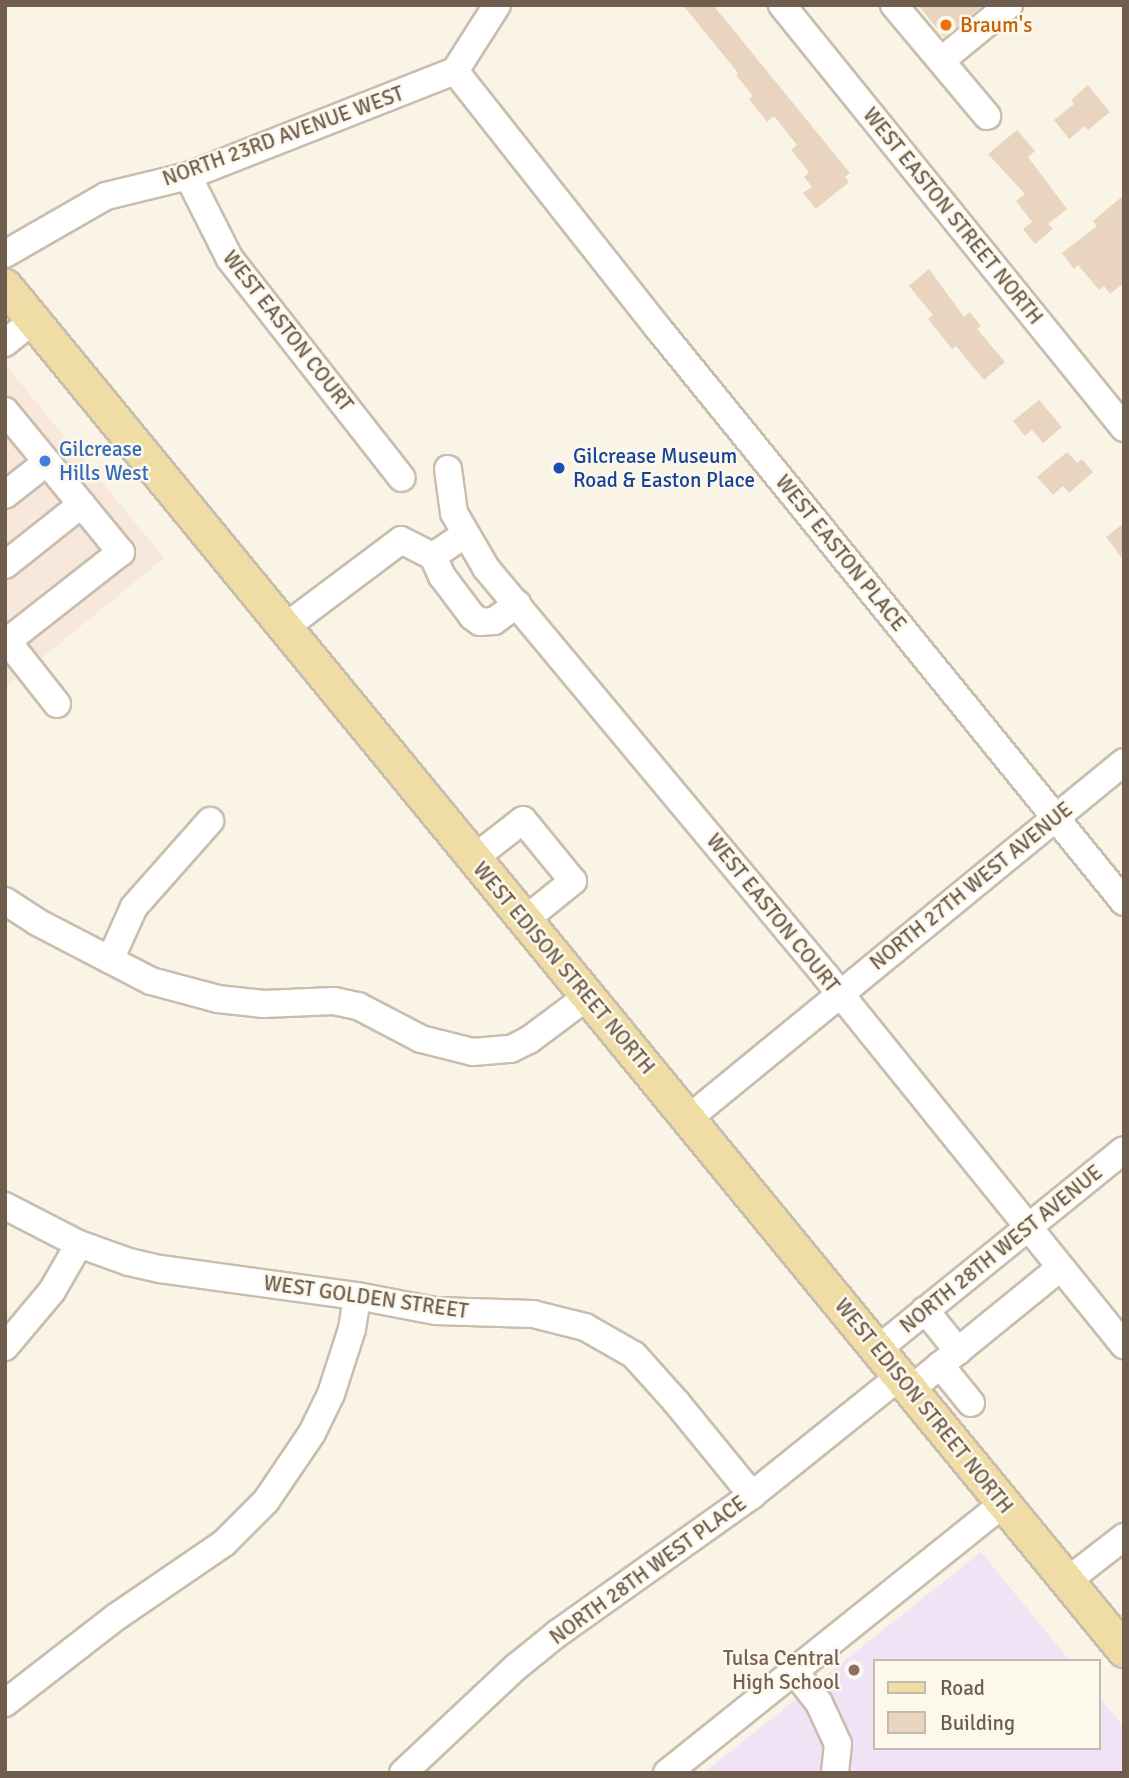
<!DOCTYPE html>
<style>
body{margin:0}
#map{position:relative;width:1129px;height:1778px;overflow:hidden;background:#f9f4e6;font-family:Signika,sans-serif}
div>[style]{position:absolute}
.commercial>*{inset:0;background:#f8e7db}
.education>*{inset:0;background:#f1e3f6}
.building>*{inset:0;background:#e9d5bf}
.roads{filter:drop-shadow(2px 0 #c9bdae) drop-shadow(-2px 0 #c9bdae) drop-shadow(0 2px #c9bdae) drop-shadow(0 -2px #c9bdae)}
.minor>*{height:26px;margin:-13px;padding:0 13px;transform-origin:13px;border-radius:13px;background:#fff}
.major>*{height:33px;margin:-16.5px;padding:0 16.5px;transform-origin:16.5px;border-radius:16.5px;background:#f0dda6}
.dots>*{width:19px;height:19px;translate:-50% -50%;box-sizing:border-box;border:4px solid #fdf8ec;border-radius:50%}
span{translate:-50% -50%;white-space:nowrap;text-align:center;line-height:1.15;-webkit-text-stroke:5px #fdf8ec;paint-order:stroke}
.food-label{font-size:21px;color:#c56008}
.left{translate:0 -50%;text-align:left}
.street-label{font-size:21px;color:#6f5e4e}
.shop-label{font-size:21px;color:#366cbe}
.transit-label{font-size:21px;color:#164399}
.education-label{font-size:21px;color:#785e54}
.right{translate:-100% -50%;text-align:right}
.frame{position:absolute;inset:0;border:7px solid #6f5e4e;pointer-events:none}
.legend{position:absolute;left:873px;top:1659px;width:228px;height:91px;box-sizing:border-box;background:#fdf8ec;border:2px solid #c4baad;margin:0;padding:9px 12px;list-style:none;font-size:21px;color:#6f5e4e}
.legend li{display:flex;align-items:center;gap:14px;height:35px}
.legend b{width:35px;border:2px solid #c4baad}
</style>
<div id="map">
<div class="commercial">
<div style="clip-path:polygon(5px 364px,164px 558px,5px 688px)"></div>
</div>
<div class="education">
<div style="clip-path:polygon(981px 1552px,1070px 1661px,875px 1661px,875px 1748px,1099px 1748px,1099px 1697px,1124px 1727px,1124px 1773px,703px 1773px)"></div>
</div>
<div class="building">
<div style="clip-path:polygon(683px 5px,713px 5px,850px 173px,845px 177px,849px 182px,816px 209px,803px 193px,812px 187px,804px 177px,809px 172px,791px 150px,797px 145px,774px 116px,767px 122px,749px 99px,753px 96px,736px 75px,738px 73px)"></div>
<div style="clip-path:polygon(918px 5px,983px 5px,944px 37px)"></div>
<div style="clip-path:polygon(1088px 85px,1110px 112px,1088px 130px,1085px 126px,1069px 139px,1054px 120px,1074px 104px,1071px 100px)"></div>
<div style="clip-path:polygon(1017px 130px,1035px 151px,1028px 157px,1067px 209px,1048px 224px,1053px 229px,1035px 244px,1023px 229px,1032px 222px,1016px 201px,1025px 194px,988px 154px)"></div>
<div style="clip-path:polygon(1124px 195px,1124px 283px,1110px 294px,1104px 286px,1099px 290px,1078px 265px,1074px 269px,1062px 253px,1097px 226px,1093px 221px)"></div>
<div style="clip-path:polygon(929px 269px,964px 317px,970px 312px,981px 326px,977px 329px,1005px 362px,984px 380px,956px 346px,952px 349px,928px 319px,933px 315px,909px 286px)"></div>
<div style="clip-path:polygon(1039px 400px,1062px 427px,1043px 443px,1032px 430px,1025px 436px,1013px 421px)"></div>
<div style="clip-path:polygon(1067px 452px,1077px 463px,1082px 459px,1093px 472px,1069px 493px,1063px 486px,1053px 495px,1037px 477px)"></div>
<div style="clip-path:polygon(1124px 523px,1124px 561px,1106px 537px)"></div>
</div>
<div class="roads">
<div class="minor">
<div style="left:782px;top:5px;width:544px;rotate:51.04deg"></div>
<div style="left:894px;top:5px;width:145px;rotate:50deg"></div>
<div style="left:942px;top:60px;width:87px;rotate:-39.4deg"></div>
<div style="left:455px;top:71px;width:328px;rotate:51.7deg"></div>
<div style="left:658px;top:328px;width:739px;rotate:50.93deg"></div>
<div style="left:188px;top:176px;width:93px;rotate:63.2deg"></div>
<div style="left:230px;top:259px;width:278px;rotate:51.9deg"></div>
<div style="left:5px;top:254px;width:116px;rotate:-29.9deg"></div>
<div style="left:106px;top:196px;width:84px;rotate:-13.7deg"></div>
<div style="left:188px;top:176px;width:287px;rotate:-21.5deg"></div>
<div style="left:455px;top:71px;width:78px;rotate:-57.5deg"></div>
<div style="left:5px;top:343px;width:36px;rotate:-39deg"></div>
<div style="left:5px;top:411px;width:183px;rotate:50.6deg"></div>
<div style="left:121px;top:552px;width:147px;rotate:141.9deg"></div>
<div style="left:448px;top:469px;width:44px;rotate:82.2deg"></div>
<div style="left:454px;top:513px;width:64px;rotate:59.8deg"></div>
<div style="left:486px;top:568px;width:530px;rotate:50.21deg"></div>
<div style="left:825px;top:975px;width:476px;rotate:51.1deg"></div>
<div style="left:5px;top:495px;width:53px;rotate:-38.2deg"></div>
<div style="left:433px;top:556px;width:22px;rotate:66deg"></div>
<div style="left:442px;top:576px;width:50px;rotate:53.1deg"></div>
<div style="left:472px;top:616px;width:10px;rotate:37deg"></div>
<div style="left:480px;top:622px;width:14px;rotate:-4deg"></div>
<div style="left:494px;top:621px;width:29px;rotate:-36deg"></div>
<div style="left:5px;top:565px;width:98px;rotate:-38.4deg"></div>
<div style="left:284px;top:628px;width:146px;rotate:-36.9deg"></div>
<div style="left:401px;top:540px;width:36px;rotate:27deg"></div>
<div style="left:433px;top:556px;width:37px;rotate:-34deg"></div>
<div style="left:5px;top:638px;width:84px;rotate:51.8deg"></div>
<div style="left:473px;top:859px;width:63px;rotate:-38deg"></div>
<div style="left:523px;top:820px;width:79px;rotate:50.7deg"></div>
<div style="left:573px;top:881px;width:62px;rotate:140.9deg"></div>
<div style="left:5px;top:901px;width:38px;rotate:33deg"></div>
<div style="left:37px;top:922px;width:128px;rotate:27.4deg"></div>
<div style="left:151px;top:981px;width:69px;rotate:15deg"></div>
<div style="left:218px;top:999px;width:46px;rotate:6.2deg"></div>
<div style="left:264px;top:1004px;width:70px;rotate:-2.5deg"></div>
<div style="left:334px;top:1001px;width:25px;rotate:12deg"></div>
<div style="left:358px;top:1006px;width:71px;rotate:27.6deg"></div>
<div style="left:421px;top:1039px;width:54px;rotate:14deg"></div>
<div style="left:473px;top:1052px;width:38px;rotate:-5deg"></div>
<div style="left:511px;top:1049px;width:20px;rotate:-27deg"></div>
<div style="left:529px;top:1040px;width:74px;rotate:-36.7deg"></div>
<div style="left:110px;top:960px;width:58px;rotate:-65.6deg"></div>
<div style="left:134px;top:907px;width:115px;rotate:-48.5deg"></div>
<div style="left:689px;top:1118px;width:562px;rotate:-39.3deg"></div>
<div style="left:5px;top:1206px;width:83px;rotate:27.2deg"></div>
<div style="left:79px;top:1244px;width:53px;rotate:19.8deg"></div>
<div style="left:129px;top:1262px;width:32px;rotate:13deg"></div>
<div style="left:160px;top:1269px;width:199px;rotate:7.8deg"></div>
<div style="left:357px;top:1296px;width:80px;rotate:10.8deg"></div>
<div style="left:436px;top:1311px;width:97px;rotate:1.8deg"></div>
<div style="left:533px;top:1314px;width:54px;rotate:14deg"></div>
<div style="left:585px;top:1327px;width:56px;rotate:29.7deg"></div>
<div style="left:634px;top:1355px;width:64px;rotate:48.1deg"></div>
<div style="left:677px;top:1403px;width:119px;rotate:50.8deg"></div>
<div style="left:925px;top:1310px;width:53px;rotate:51.2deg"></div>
<div style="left:5px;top:1347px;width:73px;rotate:-50deg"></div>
<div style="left:52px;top:1291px;width:54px;rotate:-60.1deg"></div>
<div style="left:878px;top:1349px;width:316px;rotate:-39deg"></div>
<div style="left:940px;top:1365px;width:49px;rotate:50.8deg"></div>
<div style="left:911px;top:1389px;width:192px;rotate:-39.1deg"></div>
<div style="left:1067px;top:1581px;width:72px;rotate:-37.7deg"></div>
<div style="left:794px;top:1671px;width:41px;rotate:52deg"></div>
<div style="left:819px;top:1703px;width:45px;rotate:65.1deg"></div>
<div style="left:838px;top:1744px;width:29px;rotate:96deg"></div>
<div style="left:5px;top:1703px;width:140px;rotate:-37.8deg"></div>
<div style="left:116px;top:1617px;width:131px;rotate:-34.4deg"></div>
<div style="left:224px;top:1543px;width:59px;rotate:-45deg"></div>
<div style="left:266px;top:1501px;width:82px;rotate:-55.9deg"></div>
<div style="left:312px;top:1433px;width:43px;rotate:-64deg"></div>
<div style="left:331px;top:1394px;width:68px;rotate:-72.1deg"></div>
<div style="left:352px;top:1329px;width:33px;rotate:-81deg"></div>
<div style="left:403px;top:1773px;width:155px;rotate:-43.2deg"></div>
<div style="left:516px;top:1667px;width:54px;rotate:-39deg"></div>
<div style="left:558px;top:1633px;width:238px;rotate:-35.4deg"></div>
<div style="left:752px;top:1495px;width:190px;rotate:-38.8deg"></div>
<div style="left:667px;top:1773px;width:432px;rotate:-38.7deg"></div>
</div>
<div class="major">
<div style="left:5px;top:286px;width:1764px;rotate:50.64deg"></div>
</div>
</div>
<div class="dots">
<div style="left:946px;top:25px;background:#e8710a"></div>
<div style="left:45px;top:461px;background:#3f7fe0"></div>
<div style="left:559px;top:468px;background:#1a4fb4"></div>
<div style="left:854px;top:1670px;background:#8d6e63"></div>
</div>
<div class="food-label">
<span class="left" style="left:960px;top:25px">Braum's</span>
</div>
<div class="street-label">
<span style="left:283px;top:136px;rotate:-20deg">NORTH 23RD AVENUE WEST</span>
<span style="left:953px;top:216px;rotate:51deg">WEST EASTON STREET NORTH</span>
<span style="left:288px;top:331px;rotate:52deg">WEST EASTON COURT</span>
<span style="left:841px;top:553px;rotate:51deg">WEST EASTON PLACE</span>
<span style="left:971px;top:886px;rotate:-39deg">NORTH 27TH WEST AVENUE</span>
<span style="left:773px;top:913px;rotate:51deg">WEST EASTON COURT</span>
<span style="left:564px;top:968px;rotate:50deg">WEST EDISON STREET NORTH</span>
<span style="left:1001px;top:1249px;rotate:-39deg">NORTH 28TH WEST AVENUE</span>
<span style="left:366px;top:1297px;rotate:8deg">WEST GOLDEN STREET</span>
<span style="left:924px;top:1406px;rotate:51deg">WEST EDISON STREET NORTH</span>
<span style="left:648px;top:1570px;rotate:-36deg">NORTH 28TH WEST PLACE</span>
</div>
<div class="shop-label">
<span class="left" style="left:59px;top:461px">Gilcrease<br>Hills West</span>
</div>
<div class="transit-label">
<span class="left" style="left:573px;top:468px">Gilcrease Museum<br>Road &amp; Easton Place</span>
</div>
<div class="education-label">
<span class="right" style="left:840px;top:1670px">Tulsa Central<br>High School</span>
</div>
<div class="frame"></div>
<ul class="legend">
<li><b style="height:9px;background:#f0dda6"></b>Road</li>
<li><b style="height:19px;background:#e9d5bf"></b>Building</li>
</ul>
</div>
